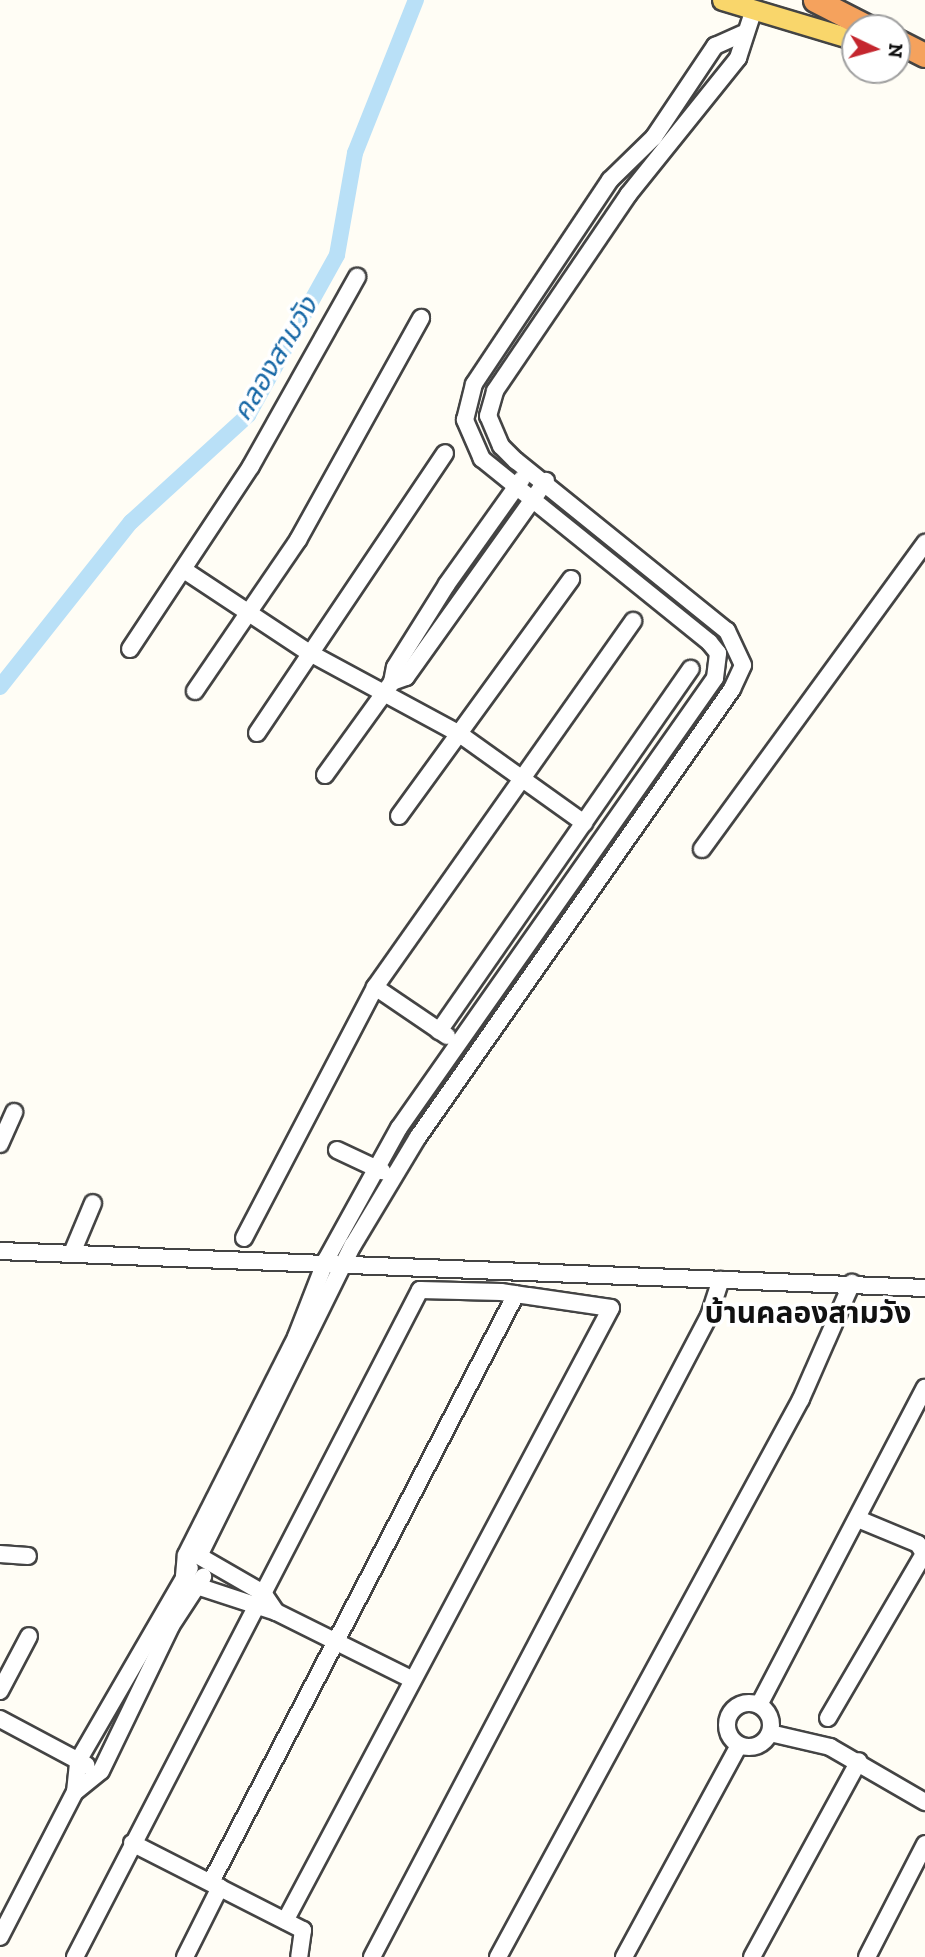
<!DOCTYPE html>
<meta charset="utf-8">
<style>
body{margin:0}
#map{position:relative;width:925px;height:1957px;overflow:hidden;background:#fffdf5;font-family:"Zilla Slab","Noto Sans Thai",serif}
div>[style]{position:absolute}
.canal>*{height:16px;margin:-8px;padding:0 8px;transform-origin:8px;border-radius:8px;background:#b9e0f7}
.roads{filter:drop-shadow(2px 0 #444) drop-shadow(-2px 0 #444) drop-shadow(0 2px #444) drop-shadow(0 -2px #444)}
.minor>*{height:16px;margin:-8px;padding:0 8px;transform-origin:8px;border-radius:8px;background:#fff}
.minor>.ring{margin:-8px;padding:0;box-sizing:content-box;background:none;border:16px solid #fff;border-radius:50%}
.major>*{height:19px;margin:-9.5px;padding:0 9.5px;transform-origin:9.5px;border-radius:9.5px;background:#f9d66b}
.highway>*{height:23px;margin:-11.5px;padding:0 11.5px;transform-origin:11.5px;border-radius:11.5px;background:#f5a25d}
span{translate:-50% -50%;white-space:nowrap;text-align:center;line-height:1.15;-webkit-text-stroke:7px #fff;paint-order:stroke}
.water-label{font-size:28px;color:#1768a6;font-style:italic}
.quarter-label{font-size:30px;color:#111;font-weight:700}
.north{position:absolute;left:841px;top:14px;width:70px;height:70px;box-sizing:border-box;background:#fff;border:2px solid #a0a0a0;border-radius:50%;rotate:95deg;font-size:19px;font-weight:700;line-height:28px;text-align:center;color:#111}
.north::after{content:'';display:block;margin:auto;width:24px;height:32px;background:#c4262e;clip-path:polygon(50% 0,100% 100%,50% 72%,0 100%)}
</style>
<div id="map">
<div class="canal">
<div style="left:0;top:687px;width:211px;rotate:-51.6deg"></div>
<div style="left:131px;top:522px;width:159px;rotate:-42.4deg"></div>
<div style="left:248px;top:415px;width:183px;rotate:-60.9deg"></div>
<div style="left:337px;top:255px;width:104px;rotate:-80deg"></div>
<div style="left:355px;top:153px;width:165px;rotate:-68.3deg"></div>
</div>
<div class="roads">
<div class="minor">
<div style="left:184px;top:570px;width:149px;rotate:33.5deg"></div>
<div style="left:308px;top:652px;width:170px;rotate:28.4deg"></div>
<div style="left:458px;top:733px;width:155px;rotate:35.5deg"></div>
<div style="left:130px;top:649px;width:219px;rotate:-56.5deg"></div>
<div style="left:251px;top:466px;width:217px;rotate:-60.7deg"></div>
<div style="left:392px;top:682px;width:15px;rotate:-79deg"></div>
<div style="left:395px;top:667px;width:98px;rotate:-57.9deg"></div>
<div style="left:447px;top:584px;width:129px;rotate:-54.5deg"></div>
<div style="left:195px;top:691px;width:183px;rotate:-55.7deg"></div>
<div style="left:298px;top:540px;width:254px;rotate:-61deg"></div>
<div style="left:257px;top:733px;width:337px;rotate:-56.1deg"></div>
<div style="left:325px;top:775px;width:115px;rotate:-54.2deg"></div>
<div style="left:392px;top:682px;width:15px;rotate:-20deg"></div>
<div style="left:406px;top:677px;width:241px;rotate:-54.5deg"></div>
<div style="left:399px;top:816px;width:293px;rotate:-54deg"></div>
<div style="left:702px;top:849px;width:379px;rotate:-53.9deg"></div>
<div style="left:375px;top:987px;width:87px;rotate:34.2deg"></div>
<div style="left:439px;top:1031px;width:441px;rotate:-55.2deg"></div>
<div style="left:0;top:1144px;width:35px;rotate:-66deg"></div>
<div style="left:337px;top:1150px;width:50px;rotate:25deg"></div>
<div style="left:244px;top:1238px;width:283px;rotate:-62.4deg"></div>
<div style="left:375px;top:987px;width:448px;rotate:-54.8deg"></div>
<div style="left:0;top:1251px;width:926px;rotate:2.29deg"></div>
<div style="left:72px;top:1253px;width:54px;rotate:-67.2deg"></div>
<div style="left:858px;top:1519px;width:65px;rotate:22.6deg"></div>
<div style="left:918px;top:1544px;width:13px;rotate:58deg"></div>
<div style="left:0;top:1554px;width:28px;rotate:4deg"></div>
<div style="left:276px;top:1612px;width:23px;rotate:-124deg"></div>
<div style="left:263px;top:1593px;width:74px;rotate:-150deg"></div>
<div style="left:199px;top:1556px;width:347px;rotate:-63.7deg"></div>
<div style="left:353px;top:1245px;width:126px;rotate:-59deg"></div>
<div style="left:418px;top:1137px;width:547px;rotate:-54.97deg"></div>
<div style="left:732px;top:689px;width:26px;rotate:-65deg"></div>
<div style="left:743px;top:665px;width:38px;rotate:-115deg"></div>
<div style="left:727px;top:631px;width:271px;rotate:-141.1deg"></div>
<div style="left:516px;top:461px;width:21px;rotate:-135deg"></div>
<div style="left:501px;top:446px;width:33px;rotate:-113deg"></div>
<div style="left:488px;top:416px;width:26px;rotate:-74deg"></div>
<div style="left:495px;top:391px;width:237px;rotate:-55.8deg"></div>
<div style="left:628px;top:195px;width:176px;rotate:-51.2deg"></div>
<div style="left:738px;top:58px;width:48px;rotate:-71.9deg"></div>
<div style="left:409px;top:1678px;width:148px;rotate:-153.6deg"></div>
<div style="left:276px;top:1612px;width:83px;rotate:-161.8deg"></div>
<div style="left:197px;top:1586px;width:16px;rotate:-142deg"></div>
<div style="left:184px;top:1576px;width:21px;rotate:-85deg"></div>
<div style="left:186px;top:1555px;width:244px;rotate:-63.2deg"></div>
<div style="left:296px;top:1337px;width:83px;rotate:-68.7deg"></div>
<div style="left:326px;top:1260px;width:151px;rotate:-61.1deg"></div>
<div style="left:399px;top:1128px;width:550px;rotate:-54.92deg"></div>
<div style="left:715px;top:678px;width:25px;rotate:-83deg"></div>
<div style="left:718px;top:653px;width:14px;rotate:-129deg"></div>
<div style="left:709px;top:642px;width:292px;rotate:-141.1deg"></div>
<div style="left:482px;top:459px;width:43px;rotate:-113.6deg"></div>
<div style="left:465px;top:420px;width:37px;rotate:-76deg"></div>
<div style="left:474px;top:384px;width:245px;rotate:-56.3deg"></div>
<div style="left:610px;top:180px;width:62px;rotate:-44.3deg"></div>
<div style="left:654px;top:137px;width:110px;rotate:-56.2deg"></div>
<div style="left:715px;top:46px;width:30px;rotate:-24deg"></div>
<div style="left:0;top:1691px;width:62px;rotate:-62.2deg"></div>
<div class="ring" style="left:727px;top:1703px;width:28px;height:28px"></div>
<div style="left:759px;top:1705px;width:358px;rotate:-62.4deg"></div>
<div style="left:828px;top:1718px;width:192px;rotate:-59.7deg"></div>
<div style="left:0;top:1719px;width:98px;rotate:28.1deg"></div>
<div style="left:770px;top:1733px;width:62px;rotate:13.1deg"></div>
<div style="left:830px;top:1747px;width:110px;rotate:30.1deg"></div>
<div style="left:75px;top:1792px;width:33px;rotate:-39deg"></div>
<div style="left:101px;top:1771px;width:161px;rotate:-64.2deg"></div>
<div style="left:171px;top:1626px;width:59px;rotate:-56.9deg"></div>
<div style="left:132px;top:1843px;width:192px;rotate:27deg"></div>
<div style="left:303px;top:1930px;width:27px;rotate:98deg"></div>
<div style="left:211px;top:1882px;width:662px;rotate:-62.58deg"></div>
<div style="left:0;top:1937px;width:163px;rotate:-62.7deg"></div>
<div style="left:75px;top:1792px;width:31px;rotate:-84deg"></div>
<div style="left:78px;top:1761px;width:223px;rotate:-59.9deg"></div>
<div style="left:75px;top:1957px;width:751px;rotate:-62.65deg"></div>
<div style="left:420px;top:1290px;width:81px;rotate:1.4deg"></div>
<div style="left:501px;top:1292px;width:111px;rotate:8.3deg"></div>
<div style="left:611px;top:1308px;width:694px;rotate:118deg"></div>
<div style="left:185px;top:1957px;width:78px;rotate:-63.4deg"></div>
<div style="left:372px;top:1957px;width:724px;rotate:-62.27deg"></div>
<div style="left:709px;top:1316px;width:38px;rotate:-72deg"></div>
<div style="left:498px;top:1957px;width:635px;rotate:-61.5deg"></div>
<div style="left:801px;top:1399px;width:127px;rotate:-66.3deg"></div>
<div style="left:624px;top:1957px;width:241px;rotate:-61.5deg"></div>
<div style="left:752px;top:1957px;width:223px;rotate:-61.4deg"></div>
<div style="left:867px;top:1957px;width:127px;rotate:-62.8deg"></div>
</div>
<div class="major">
<div style="left:722px;top:0;width:139px;rotate:16.7deg"></div>
</div>
<div class="highway">
<div style="left:815px;top:0;width:62px;rotate:27deg"></div>
<div style="left:897px;top:41px;width:31px;rotate:27deg"></div>
</div>
</div>
<div class="water-label">
<span style="left:275px;top:359px;rotate:-59deg">คลองสามวัง</span>
</div>
<div class="quarter-label">
<span style="left:808px;top:1313px">บ้านคลองสามวัง</span>
</div>
<div class="north">N</div>
</div>
